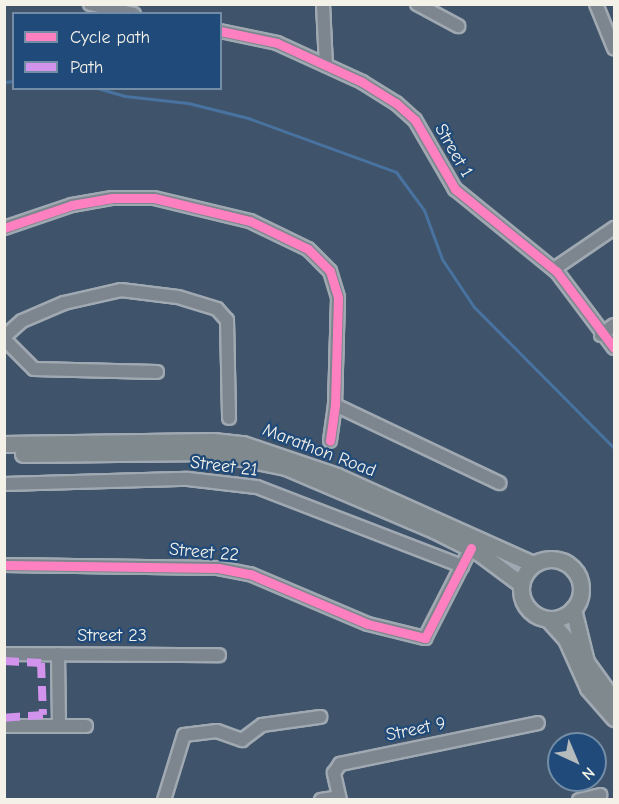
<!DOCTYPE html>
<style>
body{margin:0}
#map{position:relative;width:619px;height:804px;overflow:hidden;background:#3f546a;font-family:"Comic Neue",sans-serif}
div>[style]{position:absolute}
.stream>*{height:3px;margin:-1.5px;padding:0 1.5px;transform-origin:1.5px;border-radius:1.5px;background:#48729f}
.roads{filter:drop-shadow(2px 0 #a0a9b2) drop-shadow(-2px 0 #a0a9b2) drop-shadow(0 2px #a0a9b2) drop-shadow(0 -2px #a0a9b2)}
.minor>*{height:12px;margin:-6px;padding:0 6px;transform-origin:6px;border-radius:6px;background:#7d868e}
.major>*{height:15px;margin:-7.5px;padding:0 7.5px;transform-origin:7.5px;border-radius:7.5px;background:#80898e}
.major>.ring{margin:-7.5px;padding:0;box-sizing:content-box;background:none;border:15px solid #80898e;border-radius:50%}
.quiet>*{height:8px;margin-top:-4px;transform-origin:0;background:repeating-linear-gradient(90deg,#d193ec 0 15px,transparent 0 23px)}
.cycleway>*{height:9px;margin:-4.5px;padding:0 4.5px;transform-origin:4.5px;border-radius:4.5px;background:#ff80c0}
span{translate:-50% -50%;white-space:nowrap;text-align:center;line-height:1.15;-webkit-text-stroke:4.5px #1f4a7a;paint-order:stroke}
.street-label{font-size:18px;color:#f4f1e8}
.frame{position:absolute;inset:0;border:6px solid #f4f1e8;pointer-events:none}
.legend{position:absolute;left:12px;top:12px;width:210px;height:78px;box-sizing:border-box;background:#1f4a7a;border:2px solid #748da6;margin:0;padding:8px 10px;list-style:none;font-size:18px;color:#f4f1e8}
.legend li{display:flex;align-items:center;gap:12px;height:30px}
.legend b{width:30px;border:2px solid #748da6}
.north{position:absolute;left:547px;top:732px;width:60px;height:60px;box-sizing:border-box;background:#1f4a7a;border:2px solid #748da6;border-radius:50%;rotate:136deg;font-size:16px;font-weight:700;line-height:24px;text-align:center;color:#f4f1e8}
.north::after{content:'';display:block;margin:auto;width:21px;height:27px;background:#b5babc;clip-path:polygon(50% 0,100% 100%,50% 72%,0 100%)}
</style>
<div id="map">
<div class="stream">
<div style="left:4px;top:82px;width:10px;rotate:-6deg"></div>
<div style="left:97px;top:88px;width:29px;rotate:16deg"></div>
<div style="left:125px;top:96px;width:63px;rotate:6.3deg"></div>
<div style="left:188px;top:103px;width:62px;rotate:14deg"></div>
<div style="left:248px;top:118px;width:158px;rotate:20deg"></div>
<div style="left:396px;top:172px;width:47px;rotate:53.6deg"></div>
<div style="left:424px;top:210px;width:52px;rotate:69.8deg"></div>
<div style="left:442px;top:259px;width:58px;rotate:56.3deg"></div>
<div style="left:474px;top:307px;width:199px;rotate:45.2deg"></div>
</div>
<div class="roads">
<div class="minor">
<div style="left:90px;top:4px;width:45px;rotate:12.8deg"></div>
<div style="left:323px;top:4px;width:61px;rotate:87.2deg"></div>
<div style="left:417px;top:4px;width:47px;rotate:28.2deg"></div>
<div style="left:596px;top:4px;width:48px;rotate:67.8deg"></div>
<div style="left:220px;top:31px;width:58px;rotate:11.9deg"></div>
<div style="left:277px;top:43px;width:94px;rotate:24.6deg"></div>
<div style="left:362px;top:82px;width:40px;rotate:32deg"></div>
<div style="left:396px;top:103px;width:25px;rotate:42deg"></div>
<div style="left:415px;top:120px;width:80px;rotate:59.9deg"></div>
<div style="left:455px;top:189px;width:132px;rotate:39.1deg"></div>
<div style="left:557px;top:272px;width:95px;rotate:53.1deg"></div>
<div style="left:4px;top:228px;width:72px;rotate:-18.7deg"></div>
<div style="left:72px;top:205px;width:41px;rotate:-9.9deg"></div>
<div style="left:112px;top:198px;width:42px"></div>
<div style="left:154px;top:198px;width:99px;rotate:13.5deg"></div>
<div style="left:250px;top:221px;width:64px;rotate:25.8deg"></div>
<div style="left:308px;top:249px;width:31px;rotate:45deg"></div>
<div style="left:330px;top:271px;width:28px;rotate:73deg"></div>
<div style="left:338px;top:298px;width:107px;rotate:91.6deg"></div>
<div style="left:335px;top:405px;width:36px;rotate:98deg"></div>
<div style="left:554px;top:269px;width:73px;rotate:-34.3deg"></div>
<div style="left:601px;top:335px;width:16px;rotate:-38deg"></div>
<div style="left:4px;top:337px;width:24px;rotate:-42deg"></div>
<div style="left:22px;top:321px;width:46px;rotate:-23.2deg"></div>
<div style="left:64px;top:303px;width:58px;rotate:-12.8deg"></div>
<div style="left:121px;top:290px;width:57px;rotate:7deg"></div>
<div style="left:178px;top:297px;width:41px;rotate:17.1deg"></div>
<div style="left:217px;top:309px;width:15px;rotate:48deg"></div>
<div style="left:227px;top:320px;width:98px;rotate:88.8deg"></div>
<div style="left:4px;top:339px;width:42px;rotate:45deg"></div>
<div style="left:34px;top:369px;width:123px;rotate:1.4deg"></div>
<div style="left:335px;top:405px;width:182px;rotate:25.4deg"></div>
<div style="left:4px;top:484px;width:184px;rotate:-1.6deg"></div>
<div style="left:188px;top:479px;width:69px;rotate:6.6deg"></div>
<div style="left:257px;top:487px;width:220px;rotate:21.1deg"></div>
<div style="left:4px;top:565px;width:214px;rotate:0.8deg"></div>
<div style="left:218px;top:568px;width:33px;rotate:11deg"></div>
<div style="left:250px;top:574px;width:128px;rotate:23deg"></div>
<div style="left:368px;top:624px;width:59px;rotate:13.8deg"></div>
<div style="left:425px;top:638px;width:101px;rotate:-62.9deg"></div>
<div style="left:4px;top:654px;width:215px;rotate:0.3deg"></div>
<div style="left:58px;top:654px;width:71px;rotate:89.2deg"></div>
<div style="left:4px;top:726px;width:82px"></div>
<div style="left:164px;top:800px;width:68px;rotate:-72.9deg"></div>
<div style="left:184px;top:735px;width:33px;rotate:-7deg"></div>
<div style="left:217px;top:731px;width:27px;rotate:20deg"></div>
<div style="left:242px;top:740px;width:25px;rotate:-37deg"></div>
<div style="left:262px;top:725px;width:59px;rotate:-7.9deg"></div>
<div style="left:321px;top:800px;width:18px;rotate:-9deg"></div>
<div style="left:340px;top:800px;width:28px;rotate:-103deg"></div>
<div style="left:334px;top:773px;width:11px;rotate:-56deg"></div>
<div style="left:340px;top:764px;width:202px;rotate:-11.7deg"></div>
<div style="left:579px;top:800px;width:22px;rotate:-13deg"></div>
</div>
<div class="major">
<div style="left:4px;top:444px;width:209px;rotate:-0.8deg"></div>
<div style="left:213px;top:441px;width:30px;rotate:6deg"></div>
<div style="left:243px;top:444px;width:99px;rotate:18.8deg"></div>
<div style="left:337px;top:476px;width:215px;rotate:24.2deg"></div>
<div style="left:23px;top:454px;width:188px;rotate:-0.6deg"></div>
<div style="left:211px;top:452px;width:76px;rotate:11.3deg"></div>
<div style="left:286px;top:467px;width:161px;rotate:23.1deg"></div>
<div style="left:434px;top:530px;width:49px;rotate:26.6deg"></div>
<div style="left:478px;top:552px;width:54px;rotate:36.7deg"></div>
<div class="ring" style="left:521px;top:559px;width:45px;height:45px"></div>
<div style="left:573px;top:609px;width:55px;rotate:76.2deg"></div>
<div style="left:586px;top:662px;width:48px;rotate:54.3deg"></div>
<div style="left:548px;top:619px;width:27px;rotate:48deg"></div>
<div style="left:566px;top:639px;width:54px;rotate:65.8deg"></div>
<div style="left:588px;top:688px;width:40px;rotate:49deg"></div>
</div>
</div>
<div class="quiet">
<div style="left:4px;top:661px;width:37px;rotate:3deg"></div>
<div style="left:41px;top:663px;width:52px;rotate:87.8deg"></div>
<div style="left:43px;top:715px;width:39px;rotate:176deg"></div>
</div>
<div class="cycleway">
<div style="left:220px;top:31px;width:58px;rotate:11.9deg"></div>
<div style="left:277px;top:43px;width:94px;rotate:24.6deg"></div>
<div style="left:362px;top:82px;width:40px;rotate:32deg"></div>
<div style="left:396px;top:103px;width:25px;rotate:42deg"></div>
<div style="left:415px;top:120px;width:80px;rotate:59.9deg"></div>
<div style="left:455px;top:189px;width:132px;rotate:39.1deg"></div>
<div style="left:557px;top:272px;width:95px;rotate:53.1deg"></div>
<div style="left:4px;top:228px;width:72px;rotate:-18.7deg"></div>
<div style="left:72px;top:205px;width:41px;rotate:-9.9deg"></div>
<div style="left:112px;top:198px;width:42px"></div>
<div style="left:154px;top:198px;width:99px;rotate:13.5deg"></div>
<div style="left:250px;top:221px;width:64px;rotate:25.8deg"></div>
<div style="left:308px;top:249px;width:31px;rotate:45deg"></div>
<div style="left:330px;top:271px;width:28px;rotate:73deg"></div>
<div style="left:338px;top:298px;width:107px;rotate:91.6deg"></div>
<div style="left:335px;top:405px;width:36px;rotate:98deg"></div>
<div style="left:4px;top:565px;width:214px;rotate:0.8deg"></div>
<div style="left:218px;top:568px;width:33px;rotate:11deg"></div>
<div style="left:250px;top:574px;width:128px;rotate:23deg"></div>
<div style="left:368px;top:624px;width:59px;rotate:13.8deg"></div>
<div style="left:425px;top:638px;width:101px;rotate:-62.9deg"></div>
</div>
<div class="street-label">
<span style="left:453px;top:151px;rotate:60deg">Street 1</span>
<span style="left:319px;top:451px;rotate:21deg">Marathon Road</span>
<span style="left:224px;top:467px;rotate:7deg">Street 21</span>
<span style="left:204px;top:553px;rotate:5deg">Street 22</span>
<span style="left:112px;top:636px">Street 23</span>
<span style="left:416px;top:730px;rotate:-12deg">Street 9</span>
</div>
<div class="frame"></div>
<ul class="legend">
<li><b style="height:8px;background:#ff80c0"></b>Cycle path</li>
<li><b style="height:8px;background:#d193ec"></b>Path</li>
</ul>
<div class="north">N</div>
</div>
